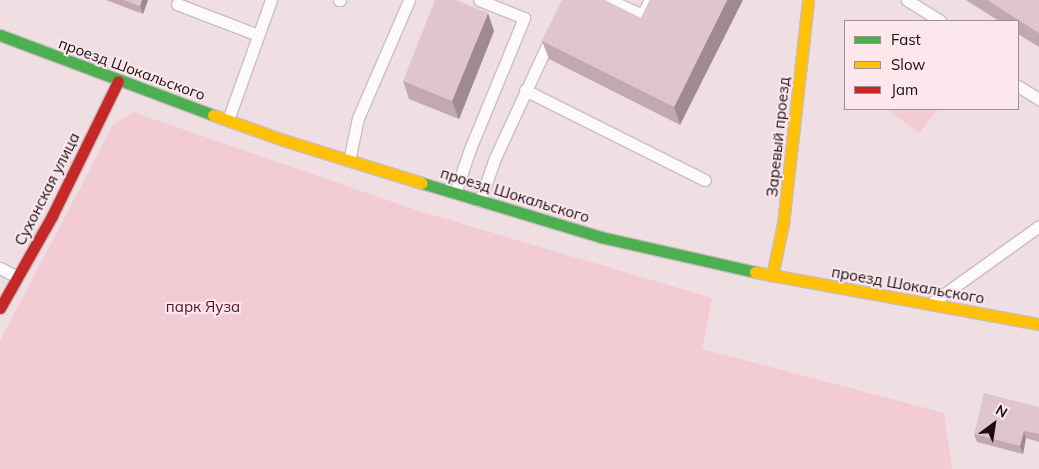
<!DOCTYPE html>
<meta charset="utf-8">
<style>
body{margin:0}
#map{position:relative;width:1039px;height:469px;overflow:hidden;background:#efdee2;font-family:Mulish,sans-serif}
div>[style]{position:absolute}
.green>*{inset:0;background:#f3cbd5}
.roads{filter:drop-shadow(1px 0 #cbbdc0) drop-shadow(-1px 0 #cbbdc0) drop-shadow(0 1px #cbbdc0) drop-shadow(0 -1px #cbbdc0)}
.lane>*{height:11px;margin:-5.5px;padding:0 5.5px;transform-origin:5.5px;border-radius:5.5px;background:#fdfafb}
.fast>*{height:11px;margin:-5.5px;padding:0 5.5px;transform-origin:5.5px;border-radius:5.5px;background:#4caf50}
.slow>*{height:11px;margin:-5.5px;padding:0 5.5px;transform-origin:5.5px;border-radius:5.5px;background:#ffc107}
.jam>*{height:11px;margin:-5.5px;padding:0 5.5px;transform-origin:5.5px;border-radius:5.5px;background:#c62828}
.wall>*{inset:0;background:#c2a9b0}
.shaded-wall>*{inset:0;background:#9e8a90}
.building>*{inset:0;background:#e1c5cd}
span{translate:-50% -50%;white-space:nowrap;text-align:center;line-height:1.15;-webkit-text-stroke:4px #fbe7ec;paint-order:stroke}
.street-label{font-size:15px;color:#180e11}
.park-label{font-size:15px;color:#51132b}
.legend{position:absolute;left:844px;top:20px;width:175px;height:90px;box-sizing:border-box;background:#fbe7ec;border:1px solid #a09094;margin:0;padding:6px 9px;list-style:none;font-size:15px;color:#180e11}
.legend li{display:flex;align-items:center;gap:10px;height:25px}
.legend b{width:25px;border:1px solid #a09094}
.north{position:absolute;left:969px;top:399px;width:50px;height:50px;-webkit-text-stroke:4px #fbe7ec;paint-order:stroke;rotate:31deg;font-size:14px;font-weight:700;line-height:20px;text-align:center;color:#180e11}
.north::after{content:'';display:block;margin:auto;width:18px;height:22px;background:#180e11;clip-path:polygon(50% 0,100% 100%,50% 72%,0 100%)}
</style>
<div id="map">
<div class="green">
<div style="clip-path:polygon(887px 109px,938px 109px,919px 133px)"></div>
<div style="clip-path:polygon(133px 112px,419px 211px,712px 298px,702px 349px,944px 413px,952px 469px,0 469px,0 341px,113px 125px)"></div>
</div>
<div class="roads">
<div class="lane">
<div style="left:339px;top:0;width:1px"></div>
<div style="left:609px;top:0;width:36px;rotate:24deg"></div>
<div style="left:642px;top:15px;width:17px;rotate:-62deg"></div>
<div style="left:907px;top:0;width:39px;rotate:32deg"></div>
<div style="left:177px;top:4px;width:87px;rotate:20.9deg"></div>
<div style="left:1018px;top:86px;width:25px;rotate:32deg"></div>
<div style="left:525px;top:90px;width:201px;rotate:26.6deg"></div>
<div style="left:228px;top:120px;width:127px;rotate:-70.3deg"></div>
<div style="left:349px;top:161px;width:44px;rotate:-78.2deg"></div>
<div style="left:358px;top:118px;width:129px;rotate:-66.6deg"></div>
<div style="left:455px;top:193px;width:46px;rotate:-71.2deg"></div>
<div style="left:470px;top:149px;width:142px;rotate:-67.6deg"></div>
<div style="left:524px;top:18px;width:48px;rotate:-158.2deg"></div>
<div style="left:480px;top:201px;width:46px;rotate:-70.8deg"></div>
<div style="left:495px;top:158px;width:133px;rotate:-65.2deg"></div>
<div style="left:0;top:268px;width:20px;rotate:27deg"></div>
<div style="left:933px;top:302px;width:130px;rotate:-35.6deg"></div>
</div>
<div class="fast">
<div style="left:0;top:35px;width:228px;rotate:20.6deg"></div>
<div style="left:422px;top:183px;width:187px;rotate:16.8deg"></div>
<div style="left:601px;top:237px;width:158px;rotate:12.8deg"></div>
</div>
<div class="slow">
<div style="left:213px;top:115px;width:74px;rotate:19.7deg"></div>
<div style="left:283px;top:140px;width:145px;rotate:17.2deg"></div>
<div style="left:755px;top:272px;width:289px;rotate:10.4deg"></div>
<div style="left:772px;top:276px;width:53px;rotate:-78.1deg"></div>
<div style="left:783px;top:224px;width:225px;rotate:-83.6deg"></div>
</div>
<div class="jam">
<div style="left:0;top:308px;width:106px;rotate:-60.5deg"></div>
<div style="left:52px;top:216px;width:150px;rotate:-63.9deg"></div>
</div>
</div>
<div class="wall">
<div style="clip-path:polygon(106px 0,148px 0,143px 14px)"></div>
<div style="clip-path:polygon(650px 0,680px 125px,549px 59px,542px 41px,641px 18px)"></div>
<div style="clip-path:polygon(966px 0,1039px 0,1039px 47px,1018px 34px,1018px 21px,999px 21px)"></div>
<div style="clip-path:polygon(494px 31px,459px 119px,409px 99px,403px 81px)"></div>
<div style="clip-path:polygon(1039px 407px,1039px 442px,1026px 438px,1023px 454px,977px 442px,974px 434px)"></div>
</div>
<div class="shaded-wall">
<div style="clip-path:polygon(142px 0,148px 0,143px 14px,140px 6px)"></div>
<div style="clip-path:polygon(727px 0,743px 0,680px 125px,674px 107px)"></div>
<div style="clip-path:polygon(488px 13px,494px 31px,459px 119px,452px 101px)"></div>
<div style="clip-path:polygon(1024px 431px,1026px 438px,1023px 454px,1020px 446px)"></div>
</div>
<div class="building">
<div style="clip-path:polygon(123px 0,142px 0,140px 6px)"></div>
<div style="clip-path:polygon(435px 0,456px 0,488px 13px,452px 101px,403px 81px)"></div>
<div style="clip-path:polygon(562px 0,605px 0,641px 18px,650px 0,727px 0,674px 107px,542px 41px)"></div>
<div style="clip-path:polygon(987px 0,1039px 0,1039px 33px)"></div>
<div style="clip-path:polygon(984px 393px,1039px 407px,1039px 434px,1024px 431px,1020px 446px,974px 434px)"></div>
</div>
<div class="street-label">
<span style="left:132px;top:69px;rotate:20deg">проезд Шокальского</span>
<span style="left:778px;top:137px;rotate:-84deg">Заревый проезд</span>
<span style="left:47px;top:189px;rotate:-63deg">Сухонская улица</span>
<span style="left:515px;top:195px;rotate:17deg">проезд Шокальского</span>
<span style="left:908px;top:285px;rotate:10deg">проезд Шокальского</span>
</div>
<div class="park-label">
<span style="left:203px;top:307px">парк Яуза</span>
</div>
<ul class="legend">
<li><b style="height:6px;background:#4caf50"></b>Fast</li>
<li><b style="height:6px;background:#ffc107"></b>Slow</li>
<li><b style="height:6px;background:#c62828"></b>Jam</li>
</ul>
<div class="north">N</div>
</div>
